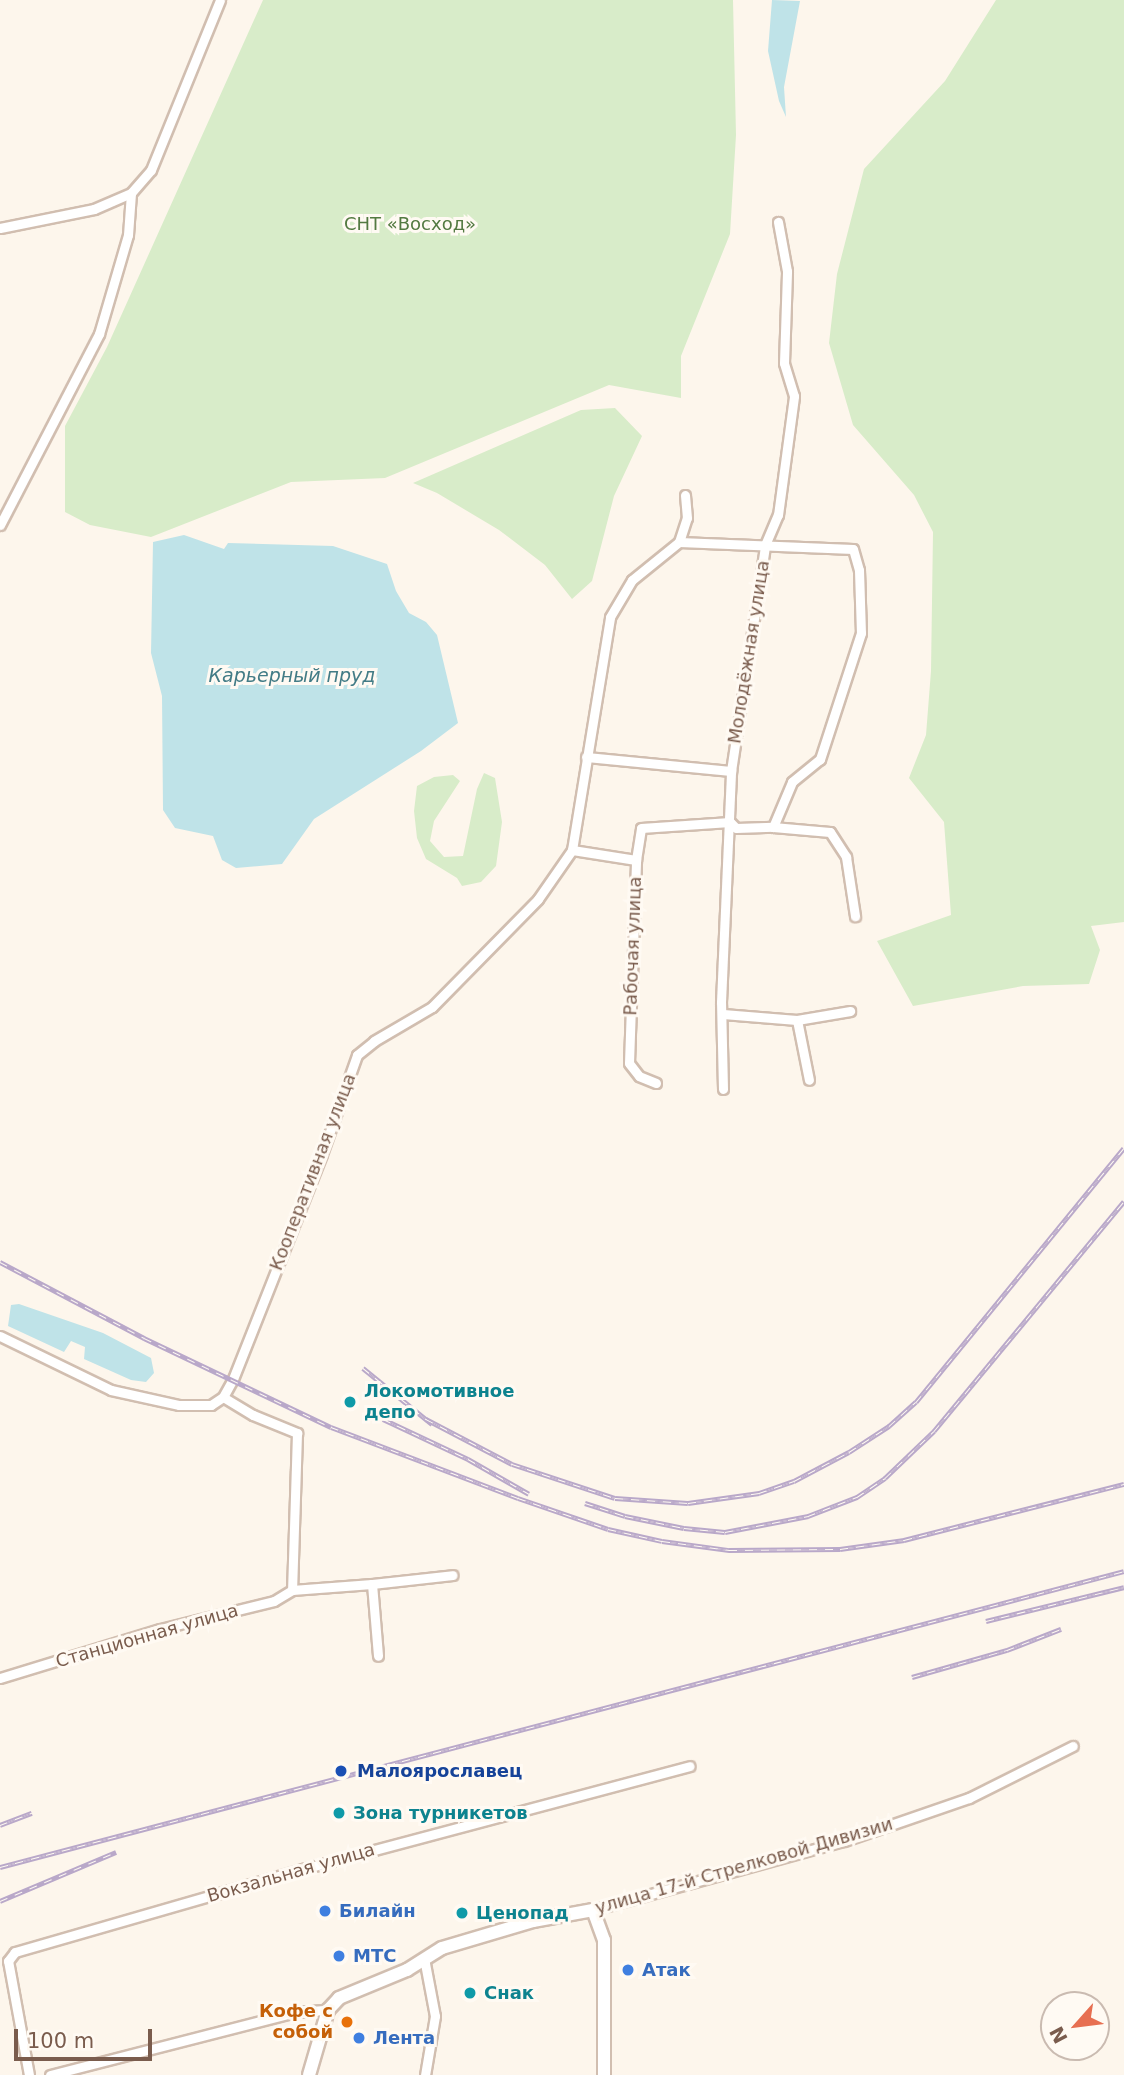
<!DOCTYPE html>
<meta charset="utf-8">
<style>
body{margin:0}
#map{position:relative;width:1124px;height:2075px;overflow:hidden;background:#fdf6ec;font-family:"DejaVu Sans",sans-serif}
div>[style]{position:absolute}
.green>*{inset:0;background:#d8ecc9}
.water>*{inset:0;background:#bfe3e8}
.roads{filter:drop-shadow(2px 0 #d1beb0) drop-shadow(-2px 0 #d1beb0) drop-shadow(0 2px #d1beb0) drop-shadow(0 -2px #d1beb0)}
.minor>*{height:9px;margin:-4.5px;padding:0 4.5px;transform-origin:4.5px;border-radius:4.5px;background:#fff}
.secondary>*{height:12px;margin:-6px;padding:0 6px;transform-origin:6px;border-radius:6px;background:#fff}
.rail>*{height:5px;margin-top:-2.5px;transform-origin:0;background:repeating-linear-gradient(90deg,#fffaf3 0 8px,#b9a8c9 0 16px);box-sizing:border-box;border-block:2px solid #b9a8c9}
.dots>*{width:19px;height:19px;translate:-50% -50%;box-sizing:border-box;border:4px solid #fffaf3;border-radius:50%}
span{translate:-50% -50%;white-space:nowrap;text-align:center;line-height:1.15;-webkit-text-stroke:6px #fffaf3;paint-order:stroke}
.park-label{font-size:18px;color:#537a41}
.street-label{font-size:18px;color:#7a5c4d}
.culture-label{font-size:18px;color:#0d838f;font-weight:700}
.left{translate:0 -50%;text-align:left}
.transit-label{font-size:18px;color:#164399;font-weight:700}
.shop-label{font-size:18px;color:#366cbe;font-weight:700}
.food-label{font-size:18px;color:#c56008;font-weight:700}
.right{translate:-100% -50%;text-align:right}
.water-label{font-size:19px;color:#437c86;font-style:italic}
.north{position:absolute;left:1040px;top:1991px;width:70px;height:70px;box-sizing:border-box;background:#fffaf3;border:2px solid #cabbb1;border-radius:50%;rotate:242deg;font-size:19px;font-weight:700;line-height:28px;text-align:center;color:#7a5c4d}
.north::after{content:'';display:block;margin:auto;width:24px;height:32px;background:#e76f51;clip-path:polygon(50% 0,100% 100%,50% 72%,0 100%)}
.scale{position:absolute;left:14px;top:2029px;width:138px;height:32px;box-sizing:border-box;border:4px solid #7a5c4d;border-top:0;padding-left:9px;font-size:21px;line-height:24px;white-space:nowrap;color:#7a5c4d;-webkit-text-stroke:5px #fffaf3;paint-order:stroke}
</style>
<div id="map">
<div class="green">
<div style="clip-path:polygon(263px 0,733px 0,736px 135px,730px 234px,681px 356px,681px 398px,609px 385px,385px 478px,291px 482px,151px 537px,90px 525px,65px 512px,65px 426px,107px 347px)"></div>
<div style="clip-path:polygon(996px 0,1124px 0,1124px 922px,1091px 926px,1100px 950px,1089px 984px,1023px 986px,913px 1006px,877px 941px,951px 915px,944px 822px,909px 778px,926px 735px,931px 671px,933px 532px,914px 495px,853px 425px,829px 343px,837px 274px,864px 169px,945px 81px)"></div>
<div style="clip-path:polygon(615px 408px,642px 436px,614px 496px,592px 581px,572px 599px,545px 565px,499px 530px,437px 493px,413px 483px,581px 410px)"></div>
<div style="clip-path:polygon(484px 773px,495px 778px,502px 822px,496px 866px,481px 882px,462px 886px,457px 878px,426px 859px,417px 838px,414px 811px,417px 786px,434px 777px,453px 775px,460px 781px,434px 821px,430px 841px,444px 857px,463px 856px,477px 789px)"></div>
</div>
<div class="water">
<div style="clip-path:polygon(772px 0,800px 1px,784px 87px,786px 117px,779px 101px,768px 51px)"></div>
<div style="clip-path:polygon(184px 535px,224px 549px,228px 543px,333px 546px,387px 564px,396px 591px,409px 613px,426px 622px,437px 635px,458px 723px,421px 751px,314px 819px,282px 864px,236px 868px,222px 860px,213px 836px,175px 828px,163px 810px,162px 696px,151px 653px,153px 542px)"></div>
<div style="clip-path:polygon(19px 1304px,103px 1333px,151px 1358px,154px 1373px,146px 1382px,131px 1380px,84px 1359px,85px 1347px,71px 1341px,64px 1352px,8px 1326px,11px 1305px)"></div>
</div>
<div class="roads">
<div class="minor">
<div style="left:0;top:228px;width:96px;rotate:-11.4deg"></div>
<div style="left:94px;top:209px;width:40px;rotate:-23.4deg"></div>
<div style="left:131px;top:193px;width:30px;rotate:-49deg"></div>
<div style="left:151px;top:170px;width:183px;rotate:-67.9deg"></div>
<div style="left:0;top:525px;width:215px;rotate:-62.6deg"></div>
<div style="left:99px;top:334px;width:103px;rotate:-73.7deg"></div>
<div style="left:128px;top:235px;width:42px;rotate:-85.9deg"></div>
<div style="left:679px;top:542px;width:174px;rotate:2.3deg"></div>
<div style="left:853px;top:549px;width:22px;rotate:74deg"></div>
<div style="left:859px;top:570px;width:63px;rotate:88.2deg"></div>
<div style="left:861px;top:633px;width:133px;rotate:108deg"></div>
<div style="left:820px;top:759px;width:36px;rotate:141deg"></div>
<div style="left:792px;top:782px;width:49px;rotate:112.9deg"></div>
<div style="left:586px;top:757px;width:146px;rotate:5.5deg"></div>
<div style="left:572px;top:850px;width:65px;rotate:8.9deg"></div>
<div style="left:723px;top:1014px;width:74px;rotate:4.6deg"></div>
<div style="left:797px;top:1020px;width:54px;rotate:-9.6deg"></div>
<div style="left:797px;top:1020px;width:61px;rotate:78.7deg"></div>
<div style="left:656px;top:1083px;width:18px;rotate:-158deg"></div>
<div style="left:639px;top:1076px;width:16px;rotate:-128deg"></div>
<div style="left:629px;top:1063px;width:203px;rotate:-88deg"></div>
<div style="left:636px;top:860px;width:32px;rotate:-81deg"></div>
<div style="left:641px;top:828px;width:89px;rotate:-3.9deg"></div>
<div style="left:730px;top:822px;width:8px;rotate:45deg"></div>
<div style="left:736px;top:828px;width:37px;rotate:-2deg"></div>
<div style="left:773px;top:827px;width:57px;rotate:5deg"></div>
<div style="left:830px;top:832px;width:30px;rotate:57deg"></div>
<div style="left:846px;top:857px;width:60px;rotate:81.3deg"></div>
<div style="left:723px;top:1089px;width:87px;rotate:-91.3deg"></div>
<div style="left:721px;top:1002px;width:231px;rotate:-87.5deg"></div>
<div style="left:731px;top:771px;width:229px;rotate:-81.4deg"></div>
<div style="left:765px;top:545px;width:33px;rotate:-67deg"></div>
<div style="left:778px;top:515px;width:120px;rotate:-82.3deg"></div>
<div style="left:794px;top:396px;width:34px;rotate:-107deg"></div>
<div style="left:784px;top:363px;width:92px;rotate:-88.1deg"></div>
<div style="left:787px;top:271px;width:50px;rotate:-100.4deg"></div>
<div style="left:0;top:1336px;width:123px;rotate:25.9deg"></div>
<div style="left:111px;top:1390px;width:70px;rotate:12.4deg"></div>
<div style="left:179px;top:1405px;width:32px"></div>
<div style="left:211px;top:1405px;width:14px;rotate:-34deg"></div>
<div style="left:223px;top:1397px;width:21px;rotate:-61deg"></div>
<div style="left:233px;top:1379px;width:242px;rotate:-68.4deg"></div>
<div style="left:322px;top:1154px;width:105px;rotate:-70.5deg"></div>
<div style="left:357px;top:1055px;width:22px;rotate:-39deg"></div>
<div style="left:374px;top:1041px;width:67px;rotate:-30.4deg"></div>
<div style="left:432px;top:1007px;width:151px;rotate:-45.5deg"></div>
<div style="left:538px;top:899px;width:60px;rotate:-55.2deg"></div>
<div style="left:572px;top:850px;width:236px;rotate:-80.7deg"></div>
<div style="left:610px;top:617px;width:43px;rotate:-59.3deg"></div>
<div style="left:632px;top:580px;width:60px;rotate:-39deg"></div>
<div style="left:679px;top:542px;width:25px;rotate:-72deg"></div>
<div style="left:687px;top:518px;width:23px;rotate:-95deg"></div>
<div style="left:223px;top:1397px;width:35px;rotate:31deg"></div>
<div style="left:253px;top:1415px;width:48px;rotate:22.2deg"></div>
<div style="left:297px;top:1433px;width:157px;rotate:91.8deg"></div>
<div style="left:372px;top:1584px;width:81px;rotate:-6.3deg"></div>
<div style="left:0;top:1678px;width:167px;rotate:-17deg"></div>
<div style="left:160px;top:1629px;width:117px;rotate:-13.8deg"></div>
<div style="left:274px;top:1601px;width:21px;rotate:-31deg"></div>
<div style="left:292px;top:1590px;width:80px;rotate:-4.3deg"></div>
<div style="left:372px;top:1584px;width:72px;rotate:85.2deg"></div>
<div style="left:593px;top:1910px;width:260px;rotate:-15.4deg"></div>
<div style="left:844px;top:1841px;width:132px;rotate:-19deg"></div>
<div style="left:969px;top:1798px;width:116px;rotate:-26.6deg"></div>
<div style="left:424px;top:1958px;width:59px;rotate:79.3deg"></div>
<div style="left:435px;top:2016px;width:60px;rotate:99.6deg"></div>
<div style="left:29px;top:2075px;width:116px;rotate:-100.4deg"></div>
<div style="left:8px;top:1961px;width:11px;rotate:-52deg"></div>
<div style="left:15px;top:1952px;width:300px;rotate:-16.1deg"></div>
<div style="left:303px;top:1869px;width:400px;rotate:-14.9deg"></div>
<div style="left:50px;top:2075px;width:254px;rotate:-14.4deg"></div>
<div style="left:296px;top:2012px;width:32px;rotate:-4deg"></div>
</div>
<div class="secondary">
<div style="left:309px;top:2075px;width:68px;rotate:-73.7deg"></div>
<div style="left:328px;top:2010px;width:16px;rotate:-47deg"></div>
<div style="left:339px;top:1998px;width:74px;rotate:-22.4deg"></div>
<div style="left:407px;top:1970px;width:41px;rotate:-32.2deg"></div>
<div style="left:442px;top:1948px;width:95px;rotate:-16.5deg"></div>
<div style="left:533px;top:1921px;width:61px;rotate:-10.4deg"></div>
<div style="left:593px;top:1910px;width:32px;rotate:70deg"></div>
<div style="left:604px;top:1940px;width:135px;rotate:90deg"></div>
</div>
</div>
<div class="rail">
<div style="left:0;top:1262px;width:163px;rotate:27.8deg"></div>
<div style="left:144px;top:1338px;width:207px;rotate:25.5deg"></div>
<div style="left:331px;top:1427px;width:200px;rotate:20.8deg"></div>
<div style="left:518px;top:1498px;width:95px;rotate:19deg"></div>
<div style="left:608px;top:1529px;width:55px;rotate:12.5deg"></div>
<div style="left:662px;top:1541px;width:68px;rotate:7.7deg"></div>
<div style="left:729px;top:1550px;width:111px;rotate:-0.5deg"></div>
<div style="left:840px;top:1549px;width:65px;rotate:-8deg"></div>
<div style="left:904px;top:1540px;width:227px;rotate:-14.3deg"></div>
<div style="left:363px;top:1368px;width:89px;rotate:39.1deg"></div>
<div style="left:383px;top:1419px;width:94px;rotate:25.2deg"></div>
<div style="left:468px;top:1459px;width:70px;rotate:29.8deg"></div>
<div style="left:426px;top:1419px;width:97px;rotate:27.6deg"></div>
<div style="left:512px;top:1464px;width:108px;rotate:18.3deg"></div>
<div style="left:615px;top:1498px;width:73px;rotate:3.9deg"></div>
<div style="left:688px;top:1503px;width:72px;rotate:-8deg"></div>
<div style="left:759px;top:1493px;width:37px;rotate:-19deg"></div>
<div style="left:794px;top:1481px;width:62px;rotate:-27.8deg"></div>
<div style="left:849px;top:1452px;width:48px;rotate:-33deg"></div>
<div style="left:889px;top:1426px;width:36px;rotate:-42deg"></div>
<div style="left:916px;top:1402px;width:328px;rotate:-50.7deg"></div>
<div style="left:585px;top:1503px;width:42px;rotate:18deg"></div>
<div style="left:625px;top:1516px;width:60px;rotate:11.5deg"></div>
<div style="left:684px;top:1528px;width:41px;rotate:5.6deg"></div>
<div style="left:725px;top:1532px;width:85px;rotate:-10.9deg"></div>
<div style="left:808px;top:1516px;width:53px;rotate:-21.2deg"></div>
<div style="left:857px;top:1497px;width:34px;rotate:-34deg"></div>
<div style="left:885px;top:1478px;width:68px;rotate:-43.8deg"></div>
<div style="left:934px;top:1431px;width:298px;rotate:-50.4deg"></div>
<div style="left:986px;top:1621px;width:142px;rotate:-13.8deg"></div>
<div style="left:912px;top:1677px;width:99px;rotate:-15.9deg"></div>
<div style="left:1007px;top:1650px;width:58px;rotate:-21.3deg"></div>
<div style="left:0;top:1825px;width:34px;rotate:-21deg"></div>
<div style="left:0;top:1867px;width:1162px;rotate:-14.75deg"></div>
<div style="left:0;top:1901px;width:126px;rotate:-22.9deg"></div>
</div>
<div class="dots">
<div style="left:350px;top:1402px;background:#0f9aa8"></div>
<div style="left:341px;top:1771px;background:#1a4fb4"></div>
<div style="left:339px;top:1813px;background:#0f9aa8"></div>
<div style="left:325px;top:1911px;background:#3f7fe0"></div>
<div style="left:462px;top:1913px;background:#0f9aa8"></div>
<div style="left:339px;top:1956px;background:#3f7fe0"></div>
<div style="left:628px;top:1970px;background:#3f7fe0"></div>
<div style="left:470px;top:1993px;background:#0f9aa8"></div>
<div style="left:347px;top:2022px;background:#e8710a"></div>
<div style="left:359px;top:2038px;background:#3f7fe0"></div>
</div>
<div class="park-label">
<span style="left:410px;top:224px">СНТ «Восход»</span>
</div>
<div class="street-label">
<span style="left:749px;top:652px;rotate:-81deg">Молодёжная улица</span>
<span style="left:633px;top:946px;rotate:-88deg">Рабочая улица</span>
<span style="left:313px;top:1172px;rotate:-69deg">Кооперативная улица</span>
<span style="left:147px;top:1636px;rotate:-16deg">Станционная улица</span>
<span style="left:744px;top:1866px;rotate:-16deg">улица 17-й Стрелковой Дивизии</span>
<span style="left:291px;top:1873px;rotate:-16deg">Вокзальная улица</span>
</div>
<div class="culture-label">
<span class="left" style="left:364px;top:1402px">Локомотивное<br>депо</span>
<span class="left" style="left:353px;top:1813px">Зона турникетов</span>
<span class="left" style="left:476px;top:1913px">Ценопад</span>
<span class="left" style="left:484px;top:1993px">Снак</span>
</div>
<div class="transit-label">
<span class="left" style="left:357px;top:1771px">Малоярославец</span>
</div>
<div class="shop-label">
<span class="left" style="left:339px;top:1911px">Билайн</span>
<span class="left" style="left:353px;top:1956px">МТС</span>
<span class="left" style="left:642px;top:1970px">Атак</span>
<span class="left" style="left:373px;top:2038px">Лента</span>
</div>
<div class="food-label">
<span class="right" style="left:333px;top:2022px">Кофе с<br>собой</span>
</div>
<div class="water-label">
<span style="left:292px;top:676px">Карьерный пруд</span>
</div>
<div class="north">N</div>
<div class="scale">100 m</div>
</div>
